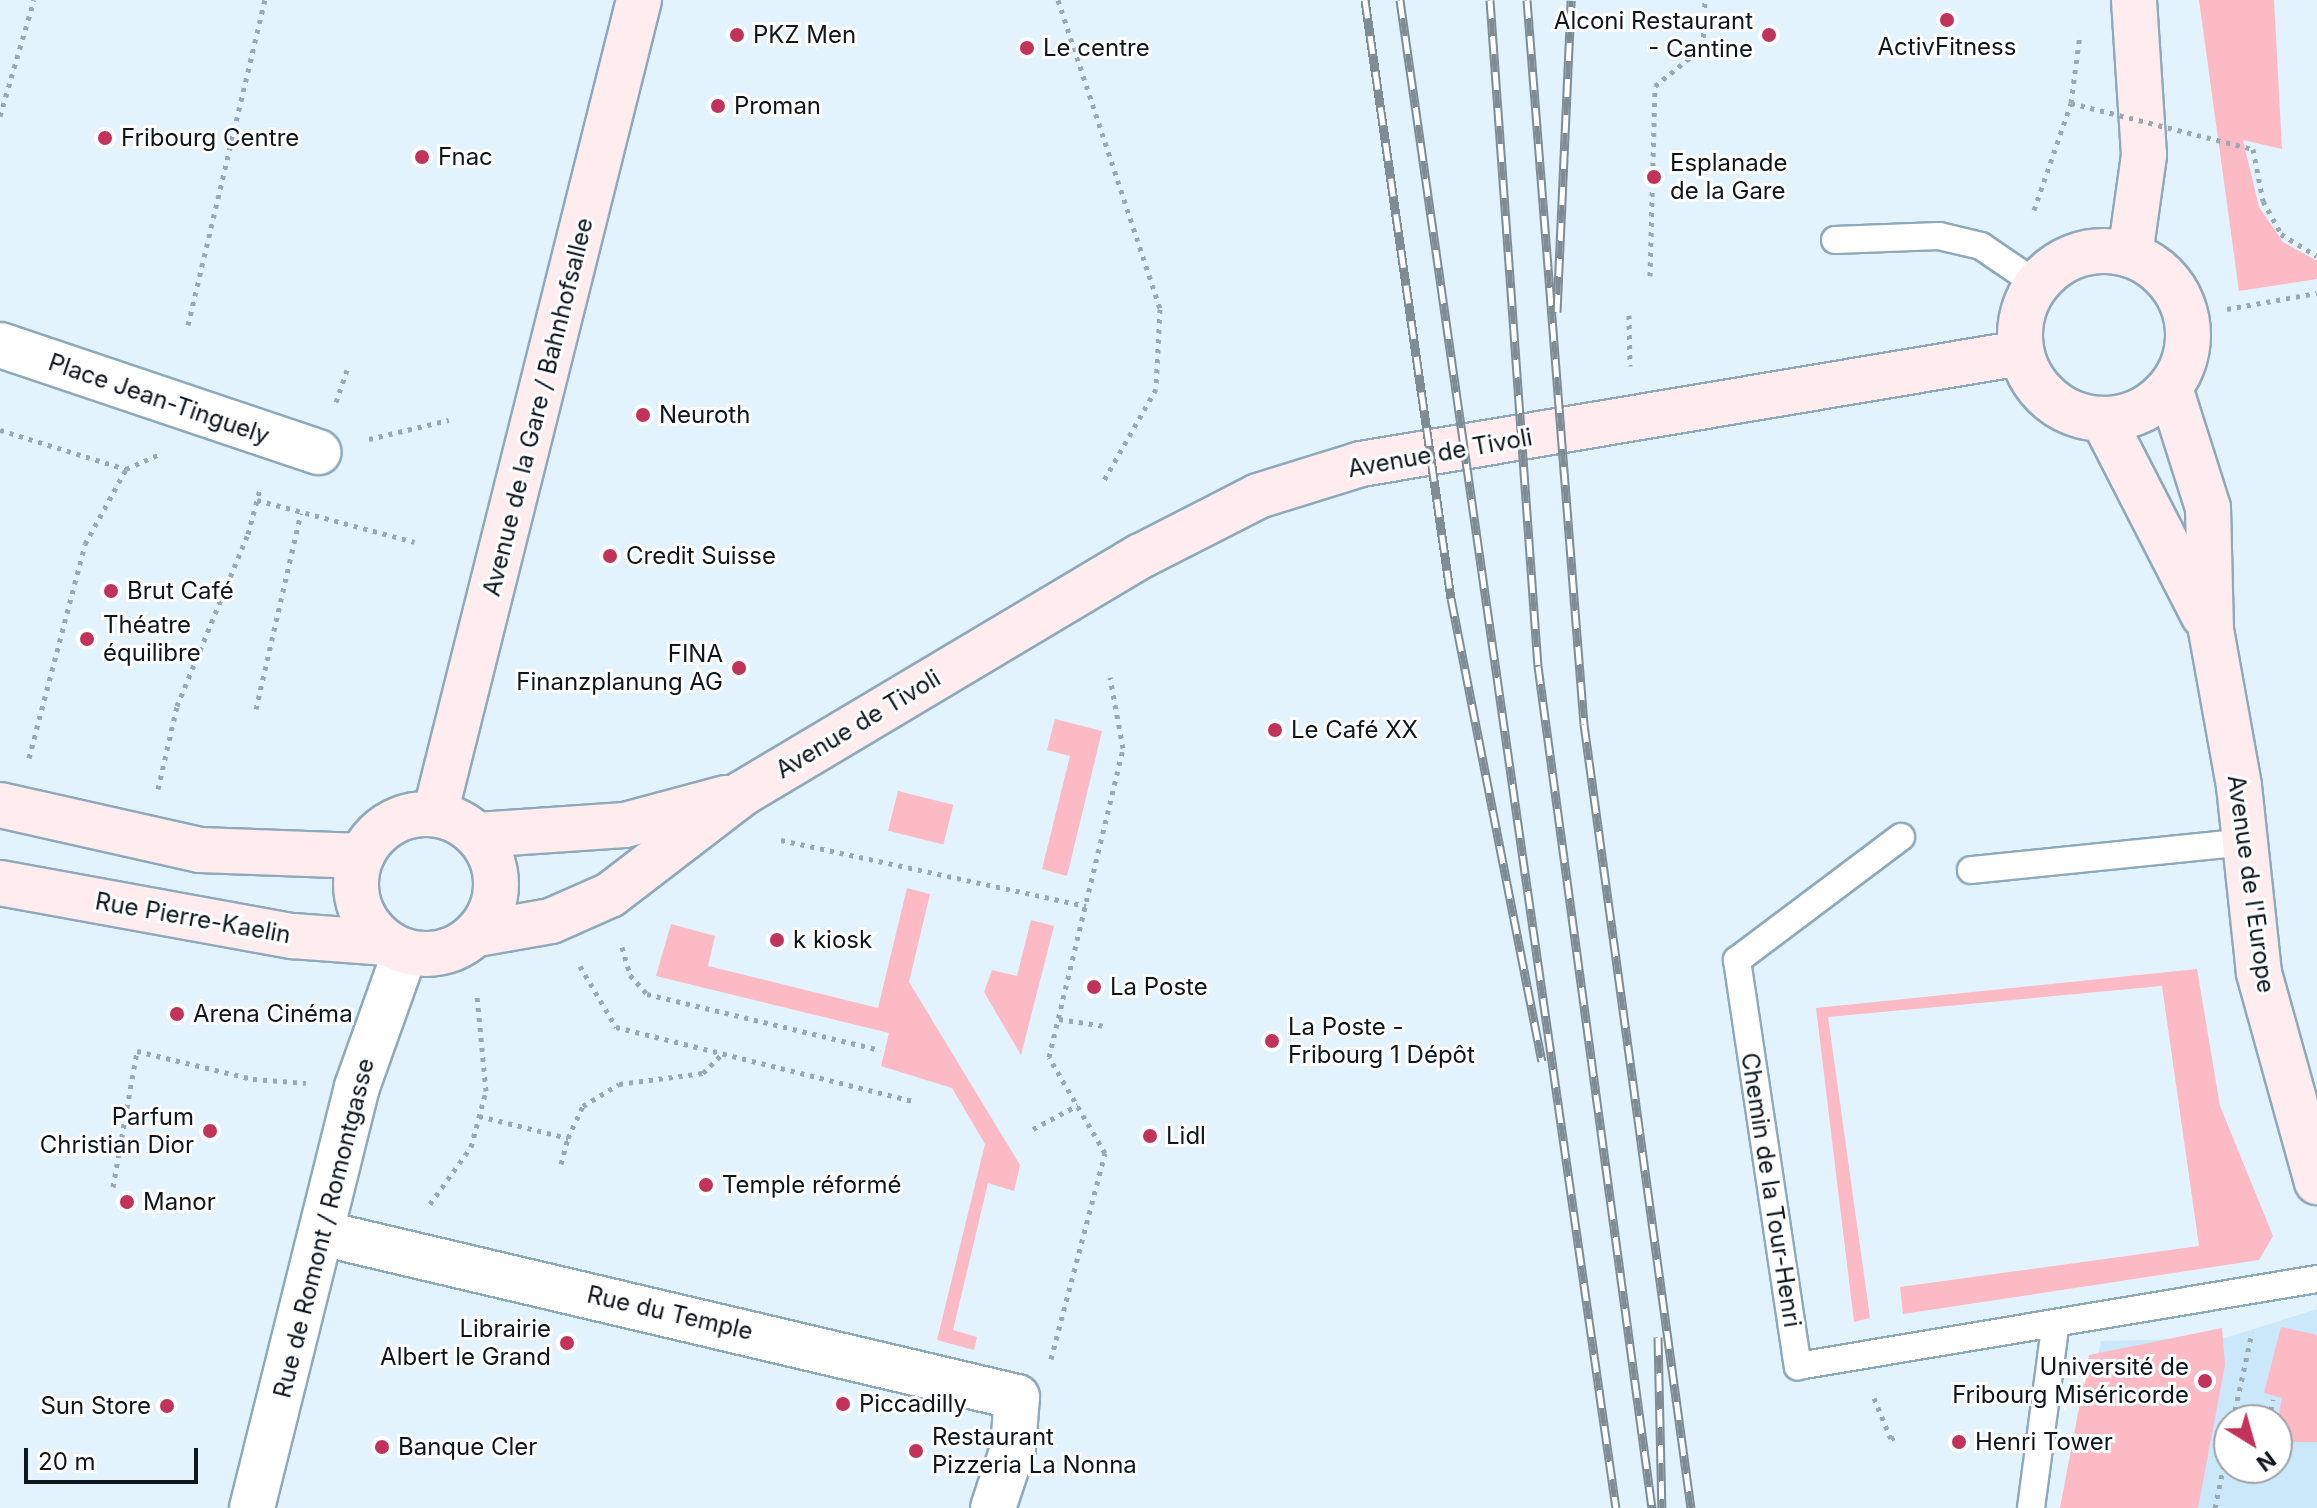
<!DOCTYPE html>
<meta charset="utf-8">
<style>
body{margin:0}
#map{position:relative;width:2317px;height:1508px;overflow:hidden;background:#e2f3fe;font-family:Inter,sans-serif}
div>[style]{position:absolute}
.built>*{inset:0;background:#cbe8fb}
.green>*{inset:0;background:#fbbac4;transform-origin:0 0}
.path>*{height:5px;margin-top:-2.5px;transform-origin:0;background:repeating-linear-gradient(90deg,#9aa8b2 0 4px,transparent 0 10px)}
.roads{filter:drop-shadow(2px 0 #8ea9ba) drop-shadow(-2px 0 #8ea9ba) drop-shadow(0 2px #8ea9ba) drop-shadow(0 -2px #8ea9ba)}
.lane>*{height:26px;margin:-13px;padding:0 13px;transform-origin:13px;border-radius:13px;background:#fff}
.street>*{height:44px;margin:-22px;padding:0 22px;transform-origin:22px;border-radius:22px;background:#fff}
.secondary>*{height:44px;margin:-22px;padding:0 22px;transform-origin:22px;border-radius:22px;background:#feecee}
.secondary>.ring{margin:-22px;padding:0;box-sizing:content-box;background:none;border:44px solid #feecee;border-radius:50%}
.rail>*{height:9px;margin-top:-4.5px;transform-origin:0;background:repeating-linear-gradient(90deg,#fff 0 18px,#7e8c95 0 36px);box-sizing:border-box;border-block:2px solid #7e8c95}
.path-bridge>*{height:5px;margin-top:-2.5px;transform-origin:0;background:repeating-linear-gradient(90deg,#9aa8b2 0 4px,transparent 0 10px)}
.dots>*{width:22px;height:22px;translate:-50% -50%;box-sizing:border-box;border:4px solid #fff;border-radius:50%}
span{translate:-50% -50%;white-space:nowrap;text-align:center;line-height:1.15;-webkit-text-stroke:6px #fff;paint-order:stroke}
.poi-label{font-size:24px;color:#0c161d}
.right{translate:-100% -50%;text-align:right}
.left{translate:0 -50%;text-align:left}
.street-label{font-size:24px;color:#0c161d}
.north{position:absolute;left:2213px;top:1404px;width:80px;height:80px;box-sizing:border-box;background:#fff;border:2px solid #9ea2a5;border-radius:50%;rotate:143deg;font-size:22px;font-weight:700;line-height:32px;text-align:center;color:#0c161d}
.north::after{content:'';display:block;margin:auto;width:28px;height:36px;background:#c2335c;clip-path:polygon(50% 0,100% 100%,50% 72%,0 100%)}
.scale{position:absolute;left:24px;top:1448px;width:174px;height:36px;box-sizing:border-box;border:4px solid #0c161d;border-top:0;padding-left:10px;font-size:24px;line-height:28px;white-space:nowrap;color:#0c161d;-webkit-text-stroke:6px #fff;paint-order:stroke}
</style>
<div id="map">
<div class="built">
<div style="clip-path:polygon(evenodd,2317px 1309px,2317px 1508px,2069px 1508px,2101px 1341px,2225px 1338px,2317px 1309px,2229px 1420px,2277px 1420px,2277px 1468px,2229px 1468px,2229px 1420px)"></div>
</div>
<div class="green">
<div style="clip-path:polygon(2199px 0,2274px 0,2282px 149px,2243px 140px,2259px 207px,2283px 242px,2317px 261px,2317px 279px,2239px 291px)"></div>
<div style="clip-path:polygon(1055px 719px,1102px 731px,1067px 876px,1042px 869px,1070px 756px,1047px 750px)"></div>
<div style="left:898px;top:791px;width:57px;height:41px;rotate:14deg"></div>
<div style="clip-path:polygon(907px 888px,930px 894px,909px 982px,1020px 1165px,1014px 1191px,988px 1183px,953px 1330px,977px 1337px,974px 1350px,937px 1340px,985px 1144px,952px 1088px,881px 1066px,889px 1033px,656px 976px,671px 924px,715px 936px,708px 966px,878px 1008px)"></div>
<div style="clip-path:polygon(1031px 920px,1054px 926px,1021px 1055px,984px 992px,992px 970px,1017px 976px)"></div>
<div style="clip-path:polygon(2197px 969px,2220px 1106px,2273px 1236px,2259px 1260px,1903px 1314px,1900px 1287px,2199px 1246px,2162px 986px,1828px 1017px,1870px 1318px,1854px 1322px,1816px 1008px)"></div>
<div style="clip-path:polygon(2281px 1327px,2317px 1335px,2317px 1442px,2287px 1442px,2277px 1423px,2282px 1398px,2264px 1393px)"></div>
<div style="clip-path:polygon(2222px 1328px,2225px 1365px,2198px 1508px,2060px 1508px,2089px 1355px)"></div>
</div>
<div class="path">
<div style="left:1058px;top:0;width:325px;rotate:71.7deg"></div>
<div style="left:1160px;top:309px;width:80px;rotate:92.9deg"></div>
<div style="left:1156px;top:389px;width:105px;rotate:119.7deg"></div>
<div style="left:0;top:116px;width:121px;rotate:-73.7deg"></div>
<div style="left:2034px;top:210px;width:113px;rotate:-70.9deg"></div>
<div style="left:2071px;top:103px;width:70px;rotate:-82.6deg"></div>
<div style="left:1650px;top:276px;width:190px;rotate:-88.5deg"></div>
<div style="left:1655px;top:86px;width:62px;rotate:-39.1deg"></div>
<div style="left:1703px;top:47px;width:47px;rotate:-87.6deg"></div>
<div style="left:2227px;top:309px;width:91px;rotate:-10.1deg"></div>
<div style="left:1629px;top:315px;width:51px;rotate:88.9deg"></div>
<div style="left:188px;top:325px;width:334px;rotate:-76.7deg"></div>
<div style="left:336px;top:402px;width:37px;rotate:-71deg"></div>
<div style="left:0;top:430px;width:132px;rotate:17.2deg"></div>
<div style="left:126px;top:469px;width:37px;rotate:-24deg"></div>
<div style="left:369px;top:439px;width:82px;rotate:-13.4deg"></div>
<div style="left:257px;top:500px;width:163px;rotate:14.9deg"></div>
<div style="left:256px;top:709px;width:201px;rotate:-77.1deg"></div>
<div style="left:29px;top:758px;width:221px;rotate:-75.3deg"></div>
<div style="left:85px;top:544px;width:85px;rotate:-61.3deg"></div>
<div style="left:158px;top:789px;width:85px;rotate:-77.1deg"></div>
<div style="left:177px;top:706px;width:186px;rotate:-67.6deg"></div>
<div style="left:248px;top:534px;width:47px;rotate:-75.1deg"></div>
<div style="left:781px;top:840px;width:312px;rotate:12.2deg"></div>
<div style="left:622px;top:947px;width:29px;rotate:74deg"></div>
<div style="left:630px;top:975px;width:25px;rotate:48deg"></div>
<div style="left:647px;top:994px;width:240px;rotate:13.5deg"></div>
<div style="left:580px;top:966px;width:71px;rotate:59.5deg"></div>
<div style="left:616px;top:1027px;width:306px;rotate:14deg"></div>
<div style="left:1059px;top:1019px;width:46px;rotate:8.8deg"></div>
<div style="left:479px;top:1116px;width:92px;rotate:13.9deg"></div>
<div style="left:568px;top:1138px;width:35px;rotate:-65deg"></div>
<div style="left:583px;top:1106px;width:42px;rotate:-31.4deg"></div>
<div style="left:619px;top:1084px;width:85px;rotate:-7.5deg"></div>
<div style="left:703px;top:1073px;width:28px;rotate:-45deg"></div>
<div style="left:1033px;top:1129px;width:51px;rotate:-28.1deg"></div>
<div style="left:561px;top:1164px;width:27px;rotate:-75deg"></div>
<div style="left:113px;top:1187px;width:138px;rotate:-80deg"></div>
<div style="left:137px;top:1051px;width:119px;rotate:13.6deg"></div>
<div style="left:253px;top:1079px;width:53px;rotate:4.3deg"></div>
<div style="left:430px;top:1204px;width:70px;rotate:-54.3deg"></div>
<div style="left:471px;top:1147px;width:58px;rotate:-75deg"></div>
<div style="left:486px;top:1091px;width:96px;rotate:-95.4deg"></div>
<div style="left:1051px;top:1359px;width:213px;rotate:-75.3deg"></div>
<div style="left:1105px;top:1153px;width:111px;rotate:-120.3deg"></div>
<div style="left:1049px;top:1057px;width:318px;rotate:-76.5deg"></div>
<div style="left:1123px;top:748px;width:72px;rotate:-100.4deg"></div>
<div style="left:1874px;top:1398px;width:44px;rotate:67.5deg"></div>
<div style="left:1891px;top:1439px;width:7px;rotate:-27deg"></div>
<div style="left:2233px;top:1420px;width:90px;rotate:-77.8deg"></div>
<div style="left:2269px;top:1420px;width:21px;rotate:-79deg"></div>
<div style="left:2215px;top:1508px;width:69px;rotate:-78.4deg"></div>
</div>
<div class="roads">
<div class="lane">
<div style="left:1835px;top:240px;width:104px;rotate:-2.2deg"></div>
<div style="left:1939px;top:236px;width:43px;rotate:13.4deg"></div>
<div style="left:1981px;top:246px;width:68px;rotate:34.2deg"></div>
<div style="left:1901px;top:837px;width:205px;rotate:143.1deg"></div>
<div style="left:1737px;top:960px;width:411px;rotate:81.5deg"></div>
<div style="left:1798px;top:1366px;width:526px;rotate:-9.52deg"></div>
<div style="left:1971px;top:870px;width:275px;rotate:-5.8deg"></div>
<div style="left:2031px;top:1508px;width:183px;rotate:-82.4deg"></div>
</div>
<div class="street">
<div style="left:0;top:345px;width:336px;rotate:18.6deg"></div>
<div style="left:321px;top:1233px;width:715px;rotate:13.26deg"></div>
<div style="left:1017px;top:1397px;width:51px;rotate:94.5deg"></div>
<div style="left:1013px;top:1448px;width:63px;rotate:108.4deg"></div>
<div style="left:252px;top:1508px;width:434px;rotate:-76deg"></div>
<div style="left:357px;top:1087px;width:143px;rotate:-70.4deg"></div>
</div>
<div class="secondary">
<div class="ring" style="left:2020px;top:251px;width:124px;height:124px"></div>
<div style="left:2130px;top:255px;width:101px;rotate:-82deg"></div>
<div style="left:2144px;top:155px;width:155px;rotate:-93.7deg"></div>
<div style="left:2170px;top:388px;width:126px;rotate:72.4deg"></div>
<div style="left:2208px;top:508px;width:122px;rotate:88.6deg"></div>
<div style="left:2211px;top:630px;width:158px;rotate:79.8deg"></div>
<div style="left:2239px;top:786px;width:188px;rotate:83.9deg"></div>
<div style="left:2259px;top:973px;width:217px;rotate:74.5deg"></div>
<div style="left:2103px;top:419px;width:221px;rotate:62.9deg"></div>
<div style="left:0;top:805px;width:205px;rotate:12.7deg"></div>
<div style="left:200px;top:850px;width:162px;rotate:2.1deg"></div>
<div class="ring" style="left:356px;top:814px;width:96px;height:96px"></div>
<div style="left:435px;top:814px;width:839px;rotate:-75.93deg"></div>
<div style="left:478px;top:835px;width:147px;rotate:-3.9deg"></div>
<div style="left:625px;top:825px;width:104px;rotate:-15.1deg"></div>
<div style="left:0;top:883px;width:298px;rotate:10.3deg"></div>
<div style="left:293px;top:936px;width:94px;rotate:4.3deg"></div>
<div style="left:477px;top:934px;width:75px;rotate:-10deg"></div>
<div style="left:551px;top:921px;width:64px;rotate:-23.8deg"></div>
<div style="left:610px;top:895px;width:168px;rotate:-37.5deg"></div>
<div style="left:743px;top:793px;width:463px;rotate:-30.8deg"></div>
<div style="left:1141px;top:556px;width:131px;rotate:-27.1deg"></div>
<div style="left:1258px;top:496px;width:108px;rotate:-17.3deg"></div>
<div style="left:1361px;top:464px;width:669px;rotate:-9.55deg"></div>
</div>
</div>
<div class="rail">
<div style="left:1365px;top:0;width:604px;rotate:81.82deg"></div>
<div style="left:1451px;top:598px;width:472px;rotate:78.9deg"></div>
<div style="left:1400px;top:0;width:1523px;rotate:81.85deg"></div>
<div style="left:1490px;top:0;width:668px;rotate:85.88deg"></div>
<div style="left:1538px;top:666px;width:850px;rotate:82.29deg"></div>
<div style="left:1527px;top:0;width:726px;rotate:85.5deg"></div>
<div style="left:1584px;top:724px;width:791px;rotate:82.23deg"></div>
<div style="left:1557px;top:312px;width:312px;rotate:-87.4deg"></div>
<div style="left:1658px;top:1337px;width:171px;rotate:88.7deg"></div>
</div>
<div class="path-bridge">
<div style="left:2071px;top:103px;width:188px;rotate:14.2deg"></div>
<div style="left:2253px;top:149px;width:53px;rotate:79.1deg"></div>
<div style="left:2263px;top:201px;width:38px;rotate:61deg"></div>
<div style="left:2281px;top:234px;width:42px;rotate:31.4deg"></div>
</div>
<div class="dots">
<div style="left:1947px;top:20px;background:#c2335c"></div>
<div style="left:737px;top:35px;background:#c2335c"></div>
<div style="left:1769px;top:35px;background:#c2335c"></div>
<div style="left:1027px;top:48px;background:#c2335c"></div>
<div style="left:718px;top:106px;background:#c2335c"></div>
<div style="left:105px;top:138px;background:#c2335c"></div>
<div style="left:422px;top:157px;background:#c2335c"></div>
<div style="left:1654px;top:177px;background:#c2335c"></div>
<div style="left:643px;top:415px;background:#c2335c"></div>
<div style="left:610px;top:556px;background:#c2335c"></div>
<div style="left:111px;top:591px;background:#c2335c"></div>
<div style="left:87px;top:639px;background:#c2335c"></div>
<div style="left:739px;top:668px;background:#c2335c"></div>
<div style="left:1275px;top:730px;background:#c2335c"></div>
<div style="left:777px;top:940px;background:#c2335c"></div>
<div style="left:1094px;top:987px;background:#c2335c"></div>
<div style="left:177px;top:1014px;background:#c2335c"></div>
<div style="left:1272px;top:1041px;background:#c2335c"></div>
<div style="left:210px;top:1131px;background:#c2335c"></div>
<div style="left:1150px;top:1136px;background:#c2335c"></div>
<div style="left:706px;top:1185px;background:#c2335c"></div>
<div style="left:127px;top:1202px;background:#c2335c"></div>
<div style="left:567px;top:1343px;background:#c2335c"></div>
<div style="left:2205px;top:1381px;background:#c2335c"></div>
<div style="left:843px;top:1404px;background:#c2335c"></div>
<div style="left:167px;top:1406px;background:#c2335c"></div>
<div style="left:1959px;top:1442px;background:#c2335c"></div>
<div style="left:382px;top:1447px;background:#c2335c"></div>
<div style="left:916px;top:1451px;background:#c2335c"></div>
</div>
<div class="poi-label">
<span class="right" style="left:1753px;top:35px">Alconi Restaurant<br>- Cantine</span>
<span class="left" style="left:753px;top:35px">PKZ Men</span>
<span style="left:1947px;top:47px">ActivFitness</span>
<span class="left" style="left:1043px;top:48px">Le centre</span>
<span class="left" style="left:734px;top:106px">Proman</span>
<span class="left" style="left:121px;top:138px">Fribourg Centre</span>
<span class="left" style="left:438px;top:157px">Fnac</span>
<span class="left" style="left:1670px;top:177px">Esplanade<br>de la Gare</span>
<span class="left" style="left:659px;top:415px">Neuroth</span>
<span class="left" style="left:626px;top:556px">Credit Suisse</span>
<span class="left" style="left:127px;top:591px">Brut Café</span>
<span class="left" style="left:103px;top:639px">Théatre<br>équilibre</span>
<span class="right" style="left:723px;top:668px">FINA<br>Finanzplanung AG</span>
<span class="left" style="left:1291px;top:730px">Le Café XX</span>
<span class="left" style="left:793px;top:940px">k kiosk</span>
<span class="left" style="left:1110px;top:987px">La Poste</span>
<span class="left" style="left:193px;top:1014px">Arena Cinéma</span>
<span class="left" style="left:1288px;top:1041px">La Poste -<br>Fribourg 1 Dépôt</span>
<span class="right" style="left:194px;top:1131px">Parfum<br>Christian Dior</span>
<span class="left" style="left:1166px;top:1136px">Lidl</span>
<span class="left" style="left:722px;top:1185px">Temple réformé</span>
<span class="left" style="left:143px;top:1202px">Manor</span>
<span class="right" style="left:551px;top:1343px">Librairie<br>Albert le Grand</span>
<span class="right" style="left:2189px;top:1381px">Université de<br>Fribourg Miséricorde</span>
<span class="left" style="left:859px;top:1404px">Piccadilly</span>
<span class="right" style="left:151px;top:1406px">Sun Store</span>
<span class="left" style="left:932px;top:1451px">Restaurant<br>Pizzeria La Nonna</span>
<span class="left" style="left:1975px;top:1442px">Henri Tower</span>
<span class="left" style="left:398px;top:1447px">Banque Cler</span>
</div>
<div class="street-label">
<span style="left:159px;top:399px;rotate:19deg">Place Jean-Tinguely</span>
<span style="left:538px;top:407px;rotate:-76deg">Avenue de la Gare / Bahnhofsallee</span>
<span style="left:1440px;top:453px;rotate:-10deg">Avenue de Tivoli</span>
<span style="left:858px;top:724px;rotate:-31deg">Avenue de Tivoli</span>
<span style="left:2251px;top:884px;rotate:82deg">Avenue de l'Europe</span>
<span style="left:193px;top:918px;rotate:10deg">Rue Pierre-Kaelin</span>
<span style="left:1771px;top:1190px;rotate:81deg">Chemin de la Tour-Henri</span>
<span style="left:324px;top:1228px;rotate:-76deg">Rue de Romont / Romontgasse</span>
<span style="left:670px;top:1313px;rotate:13deg">Rue du Temple</span>
</div>
<div class="north">N</div>
<div class="scale">20 m</div>
</div>
